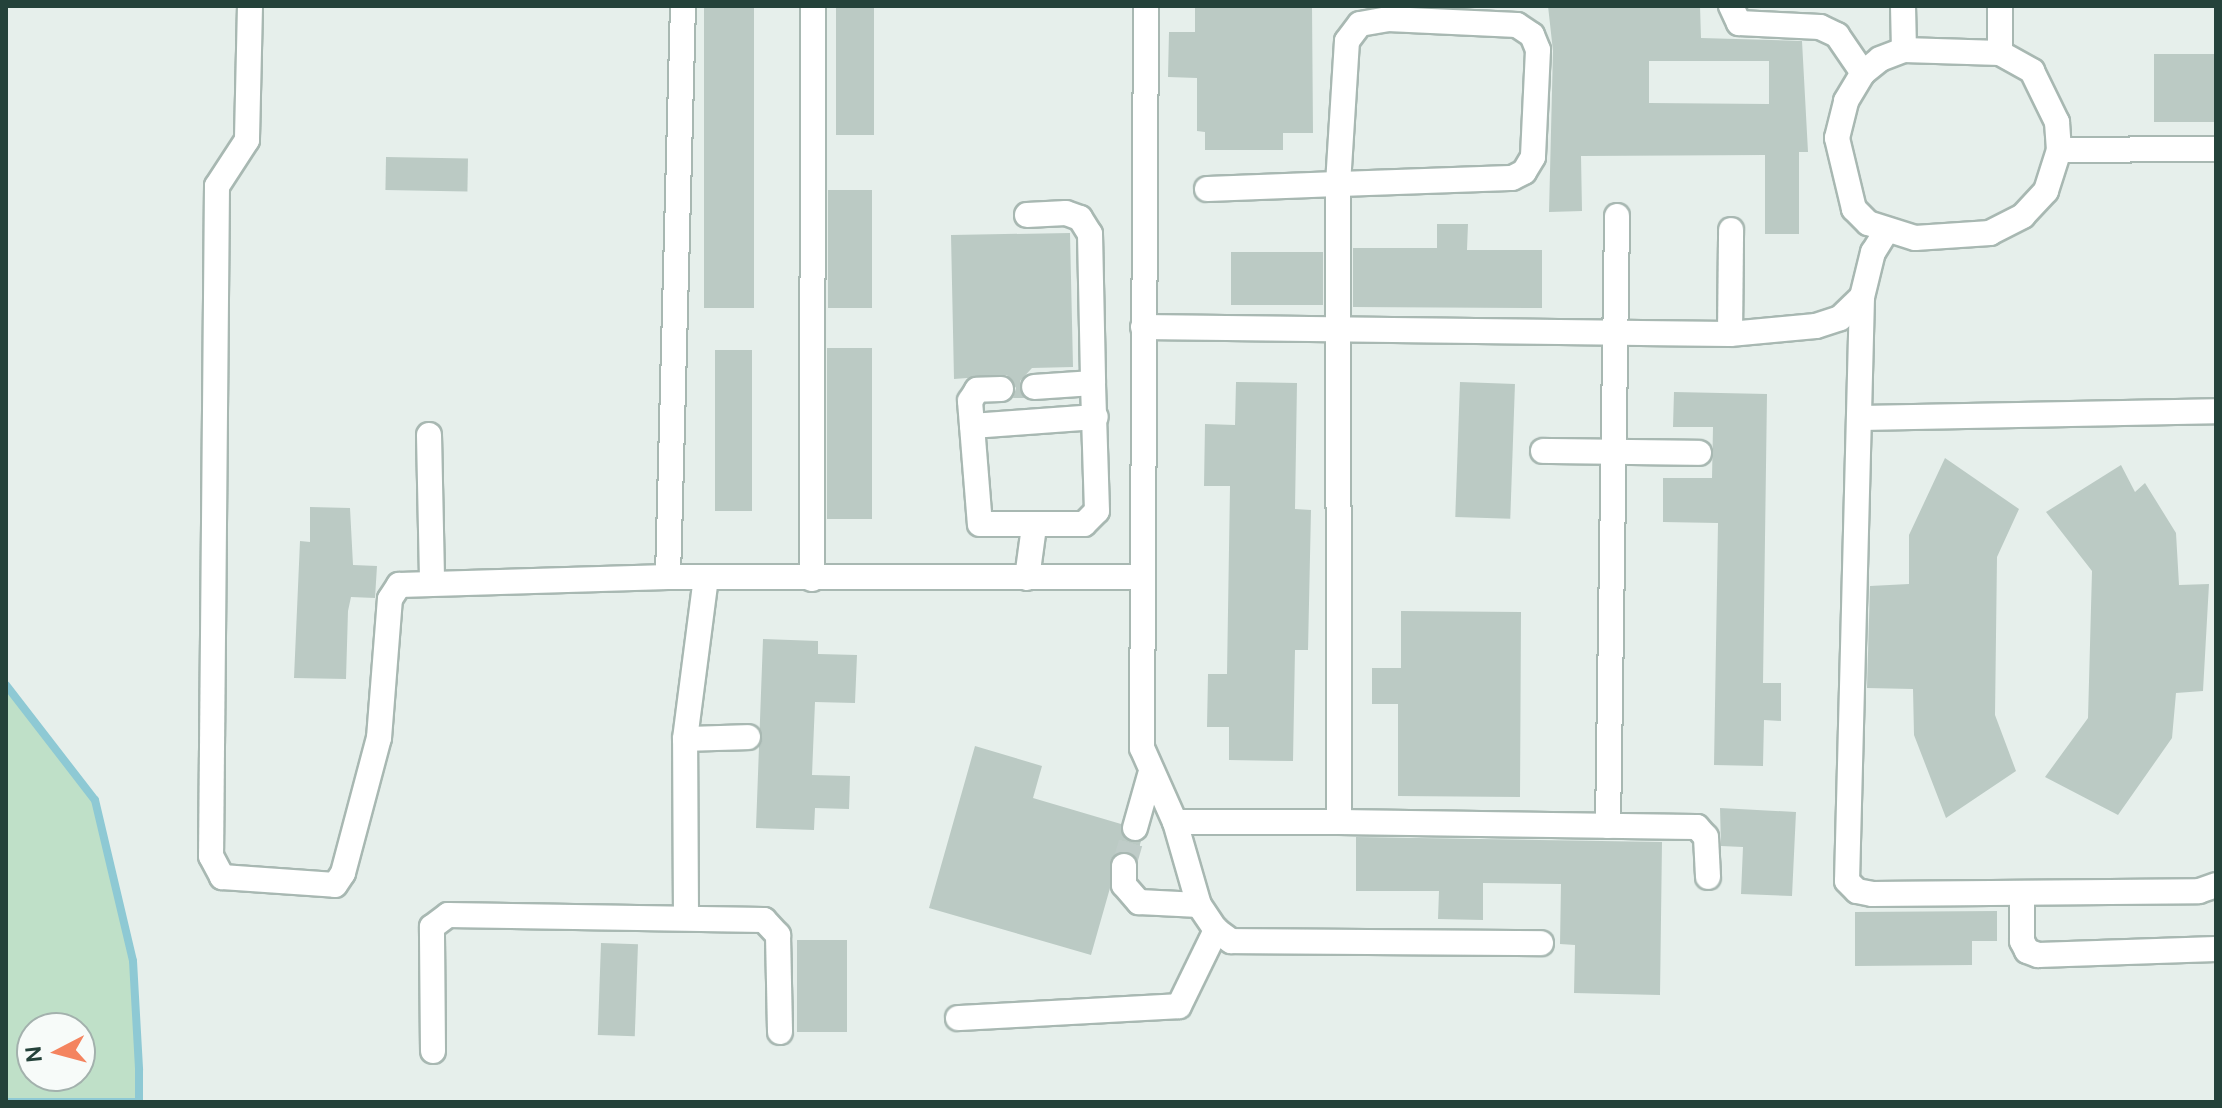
<!DOCTYPE html>
<style>
body{margin:0}
#map{position:relative;width:2222px;height:1108px;overflow:hidden;background:#e6efeb;font-family:"DM Sans",sans-serif}
div>[style]{position:absolute}
.green>*{inset:0;background:#bfe0c8}
.stream>*{height:8px;margin:-4px;padding:0 4px;transform-origin:4px;border-radius:4px;background:#8ec9d4}
.building>*{inset:0;background:#bbcac4;transform-origin:0 0}
.minor-tunnel>*{height:24px;margin-top:-12px;transform-origin:0;background:repeating-linear-gradient(90deg,#bfccc8 0 24px,transparent 0 36px)}
.roads{filter:drop-shadow(2px 0 #a8b8b2) drop-shadow(-2px 0 #a8b8b2) drop-shadow(0 2px #a8b8b2) drop-shadow(0 -2px #a8b8b2)}
.minor>*{height:24px;margin:-12px;padding:0 12px;transform-origin:12px;border-radius:12px;background:#fff}
span{translate:-50% -50%;white-space:nowrap;text-align:center;line-height:1.15;-webkit-text-stroke:6px #f7fbf9;paint-order:stroke}
.frame{position:absolute;inset:0;border:8px solid #24423a;pointer-events:none}
.north{position:absolute;left:16px;top:1012px;width:80px;height:80px;box-sizing:border-box;background:#f7fbf9;border:2px solid #a3b1ad;border-radius:50%;rotate:264deg;font-size:22px;font-weight:700;line-height:32px;text-align:center;color:#24423a}
.north::after{content:'';display:block;margin:auto;width:28px;height:36px;background:#f4845f;clip-path:polygon(50% 0,100% 100%,50% 72%,0 100%)}
</style>
<div id="map">
<div class="green">
<div style="clip-path:polygon(evenodd,6px 685px,95px 800px,133px 961px,139px 1102px,6px 1102px,6px 685px,32px 1028px,80px 1028px,80px 1076px,32px 1076px,32px 1028px)"></div>
</div>
<div class="stream">
<div style="left:6px;top:685px;width:145px;rotate:52.3deg"></div>
<div style="left:95px;top:800px;width:165px;rotate:76.7deg"></div>
<div style="left:133px;top:961px;width:109px;rotate:86.8deg"></div>
<div style="left:139px;top:1070px;width:32px;rotate:90deg"></div>
<div style="left:139px;top:1102px;width:133px;rotate:180deg"></div>
</div>
<div class="building">
<div style="left:704px;top:6px;width:50px;height:302px"></div>
<div style="left:836px;top:6px;width:38px;height:129px"></div>
<div style="clip-path:polygon(1195px 6px,1312px 6px,1313px 133px,1283px 133px,1283px 150px,1205px 150px,1205px 132px,1197px 131px,1197px 78px,1168px 77px,1169px 32px,1195px 32px)"></div>
<div style="clip-path:polygon(evenodd,1548px 6px,1700px 6px,1701px 38px,1802px 41px,1808px 152px,1799px 152px,1799px 234px,1765px 234px,1765px 155px,1581px 156px,1582px 211px,1549px 212px,1553px 51px,1548px 6px,1649px 61px,1769px 61px,1769px 104px,1649px 103px,1649px 61px)"></div>
<div style="left:2216px;top:54px;width:68px;height:62px;rotate:90deg"></div>
<div style="left:386px;top:157px;width:82px;height:33px;rotate:1deg"></div>
<div style="left:828px;top:190px;width:44px;height:118px"></div>
<div style="clip-path:polygon(1437px 224px,1468px 224px,1467px 250px,1542px 250px,1542px 308px,1353px 307px,1353px 248px,1437px 248px)"></div>
<div style="clip-path:polygon(1070px 233px,1073px 367px,1032px 368px,1020px 381px,1024px 398px,1013px 398px,1016px 388px,1007px 375px,954px 379px,951px 235px)"></div>
<div style="left:1323px;top:252px;width:53px;height:92px;rotate:90deg"></div>
<div style="left:827px;top:348px;width:45px;height:171px"></div>
<div style="left:715px;top:350px;width:37px;height:161px"></div>
<div style="clip-path:polygon(1236px 382px,1297px 383px,1295px 509px,1311px 510px,1308px 650px,1295px 650px,1293px 761px,1229px 760px,1229px 727px,1207px 727px,1208px 674px,1227px 674px,1230px 486px,1204px 486px,1205px 424px,1235px 425px)"></div>
<div style="left:1460px;top:382px;width:55px;height:135px;rotate:2deg"></div>
<div style="clip-path:polygon(1674px 392px,1767px 394px,1763px 683px,1781px 683px,1781px 721px,1764px 720px,1763px 766px,1714px 765px,1718px 523px,1663px 522px,1663px 478px,1712px 478px,1713px 427px,1673px 427px)"></div>
<div style="clip-path:polygon(1945px 458px,2019px 509px,1997px 557px,1995px 715px,2016px 771px,1946px 818px,1914px 735px,1913px 689px,1867px 688px,1870px 586px,1909px 584px,1909px 535px)"></div>
<div style="clip-path:polygon(2121px 465px,2135px 492px,2145px 483px,2176px 533px,2179px 585px,2209px 584px,2203px 691px,2176px 693px,2172px 738px,2118px 815px,2045px 777px,2088px 718px,2092px 571px,2046px 512px)"></div>
<div style="clip-path:polygon(310px 507px,350px 508px,353px 565px,377px 566px,375px 598px,351px 597px,348px 611px,346px 679px,294px 678px,300px 541px,310px 542px)"></div>
<div style="clip-path:polygon(1401px 611px,1521px 612px,1520px 797px,1398px 796px,1398px 704px,1372px 704px,1372px 668px,1401px 668px)"></div>
<div style="clip-path:polygon(763px 639px,818px 641px,818px 654px,857px 655px,855px 703px,815px 702px,812px 775px,850px 776px,849px 809px,815px 808px,814px 830px,756px 828px)"></div>
<div style="clip-path:polygon(975px 746px,1042px 766px,1033px 798px,1121px 824px,1125px 839px,1141px 841px,1136px 858px,1123px 851px,1111px 859px,1110px 888px,1091px 955px,929px 908px)"></div>
<div style="clip-path:polygon(1720px 808px,1796px 812px,1792px 896px,1741px 894px,1743px 847px,1721px 846px)"></div>
<div style="clip-path:polygon(1356px 837px,1662px 842px,1660px 995px,1574px 993px,1575px 945px,1560px 944px,1561px 884px,1483px 883px,1483px 920px,1438px 919px,1439px 891px,1356px 891px)"></div>
<div style="clip-path:polygon(1997px 911px,1997px 941px,1972px 941px,1972px 965px,1855px 966px,1855px 912px)"></div>
<div style="left:797px;top:940px;width:50px;height:92px"></div>
<div style="left:601px;top:943px;width:37px;height:92px;rotate:2deg"></div>
</div>
<div class="minor-tunnel">
<div style="left:1124px;top:866px;width:40px;rotate:-74deg"></div>
</div>
<div class="roads">
<div class="minor">
<div style="left:250px;top:6px;width:134px;rotate:91.3deg"></div>
<div style="left:247px;top:140px;width:55px;rotate:123.1deg"></div>
<div style="left:217px;top:186px;width:670px;rotate:90.51deg"></div>
<div style="left:211px;top:856px;width:24px;rotate:62deg"></div>
<div style="left:222px;top:877px;width:113px;rotate:4deg"></div>
<div style="left:335px;top:885px;width:14px;rotate:-56deg"></div>
<div style="left:343px;top:873px;width:140px;rotate:-75.1deg"></div>
<div style="left:379px;top:738px;width:139px;rotate:-85.5deg"></div>
<div style="left:390px;top:599px;width:17px;rotate:-57deg"></div>
<div style="left:399px;top:585px;width:269px;rotate:-1.7deg"></div>
<div style="left:668px;top:577px;width:473px"></div>
<div style="left:1146px;top:6px;width:742px;rotate:90.31deg"></div>
<div style="left:1142px;top:748px;width:81px;rotate:66deg"></div>
<div style="left:1175px;top:822px;width:86px;rotate:73.9deg"></div>
<div style="left:1199px;top:905px;width:30px;rotate:56deg"></div>
<div style="left:1216px;top:930px;width:19px;rotate:36deg"></div>
<div style="left:1231px;top:941px;width:310px;rotate:0.4deg"></div>
<div style="left:1731px;top:6px;width:19px;rotate:65deg"></div>
<div style="left:1739px;top:23px;width:81px;rotate:2.8deg"></div>
<div style="left:1820px;top:27px;width:19px;rotate:25deg"></div>
<div style="left:1837px;top:35px;width:46px;rotate:55.6deg"></div>
<div style="left:1903px;top:6px;width:44px;rotate:88.7deg"></div>
<div style="left:2000px;top:6px;width:47px;rotate:90deg"></div>
<div style="left:1904px;top:50px;width:96px;rotate:1.8deg"></div>
<div style="left:2000px;top:53px;width:37px;rotate:29deg"></div>
<div style="left:2032px;top:71px;width:57px;rotate:63.9deg"></div>
<div style="left:2057px;top:122px;width:28px;rotate:86deg"></div>
<div style="left:2059px;top:150px;width:43px;rotate:107.6deg"></div>
<div style="left:2046px;top:191px;width:34px;rotate:133deg"></div>
<div style="left:2023px;top:216px;width:37px;rotate:153deg"></div>
<div style="left:1990px;top:233px;width:75px;rotate:176.2deg"></div>
<div style="left:1915px;top:238px;width:49px;rotate:-162.3deg"></div>
<div style="left:1868px;top:223px;width:20px;rotate:-135deg"></div>
<div style="left:1854px;top:209px;width:73px;rotate:-103.5deg"></div>
<div style="left:1837px;top:138px;width:38px;rotate:-76deg"></div>
<div style="left:1846px;top:101px;width:33px;rotate:-59deg"></div>
<div style="left:1863px;top:73px;width:22px;rotate:-39deg"></div>
<div style="left:1880px;top:59px;width:26px;rotate:-21deg"></div>
<div style="left:2059px;top:150px;width:157px;rotate:-0.4deg"></div>
<div style="left:1207px;top:189px;width:131px;rotate:-2.2deg"></div>
<div style="left:1338px;top:184px;width:143px;rotate:-86.4deg"></div>
<div style="left:1347px;top:41px;width:21px;rotate:-53deg"></div>
<div style="left:1360px;top:24px;width:28px;rotate:-10deg"></div>
<div style="left:1388px;top:19px;width:129px;rotate:2.7deg"></div>
<div style="left:1517px;top:25px;width:18px;rotate:34deg"></div>
<div style="left:1532px;top:35px;width:16px;rotate:68deg"></div>
<div style="left:1538px;top:50px;width:107px;rotate:92.7deg"></div>
<div style="left:1533px;top:157px;width:17px;rotate:121deg"></div>
<div style="left:1524px;top:172px;width:13px;rotate:153deg"></div>
<div style="left:1512px;top:178px;width:174px;rotate:178deg"></div>
<div style="left:1338px;top:184px;width:638px;rotate:89.91deg"></div>
<div style="left:1339px;top:822px;width:358px;rotate:0.8deg"></div>
<div style="left:1697px;top:827px;width:13px;rotate:48deg"></div>
<div style="left:1706px;top:837px;width:40px;rotate:87.1deg"></div>
<div style="left:1027px;top:215px;width:39px;rotate:-3deg"></div>
<div style="left:1066px;top:213px;width:15px;rotate:20deg"></div>
<div style="left:1080px;top:218px;width:19px;rotate:58deg"></div>
<div style="left:1090px;top:234px;width:149px;rotate:88.8deg"></div>
<div style="left:1887px;top:230px;width:26px;rotate:122deg"></div>
<div style="left:1873px;top:252px;width:46px;rotate:103.7deg"></div>
<div style="left:1862px;top:297px;width:584px;rotate:91.47deg"></div>
<div style="left:1847px;top:881px;width:14px;rotate:45deg"></div>
<div style="left:1857px;top:891px;width:15px;rotate:11deg"></div>
<div style="left:1872px;top:894px;width:327px;rotate:-0.5deg"></div>
<div style="left:2199px;top:891px;width:18px;rotate:-19deg"></div>
<div style="left:1143px;top:327px;width:587px;rotate:0.68deg"></div>
<div style="left:1730px;top:334px;width:86px;rotate:-5.3deg"></div>
<div style="left:1816px;top:326px;width:25px;rotate:-18deg"></div>
<div style="left:1840px;top:318px;width:30px;rotate:-44deg"></div>
<div style="left:1730px;top:334px;width:104px;rotate:-89.4deg"></div>
<div style="left:1001px;top:389px;width:24px;rotate:178deg"></div>
<div style="left:977px;top:390px;width:13px;rotate:122deg"></div>
<div style="left:970px;top:401px;width:123px;rotate:85.4deg"></div>
<div style="left:980px;top:524px;width:104px"></div>
<div style="left:1084px;top:524px;width:18px;rotate:-45deg"></div>
<div style="left:1097px;top:511px;width:128px;rotate:-91.8deg"></div>
<div style="left:1093px;top:383px;width:59px;rotate:176.1deg"></div>
<div style="left:1860px;top:418px;width:356px;rotate:-1.1deg"></div>
<div style="left:972px;top:426px;width:124px;rotate:-4.2deg"></div>
<div style="left:429px;top:435px;width:147px;rotate:88.8deg"></div>
<div style="left:1543px;top:451px;width:156px;rotate:0.7deg"></div>
<div style="left:668px;top:577px;width:571px;rotate:-88.5deg"></div>
<div style="left:1027px;top:578px;width:51px;rotate:-82.2deg"></div>
<div style="left:812px;top:579px;width:573px;rotate:-89.9deg"></div>
<div style="left:685px;top:739px;width:63px;rotate:-1.8deg"></div>
<div style="left:1175px;top:822px;width:164px"></div>
<div style="left:1608px;top:826px;width:610px;rotate:-89.15deg"></div>
<div style="left:1135px;top:828px;width:55px;rotate:-74.2deg"></div>
<div style="left:1124px;top:866px;width:19px;rotate:90deg"></div>
<div style="left:1124px;top:885px;width:23px;rotate:49deg"></div>
<div style="left:1139px;top:902px;width:60px;rotate:2.9deg"></div>
<div style="left:2022px;top:895px;width:46px;rotate:90deg"></div>
<div style="left:2022px;top:941px;width:11px;rotate:63deg"></div>
<div style="left:2027px;top:951px;width:12px;rotate:20deg"></div>
<div style="left:2038px;top:955px;width:178px;rotate:-1.9deg"></div>
<div style="left:686px;top:916px;width:177px;rotate:-90.3deg"></div>
<div style="left:685px;top:739px;width:163px;rotate:-82.6deg"></div>
<div style="left:958px;top:1018px;width:221px;rotate:-3.1deg"></div>
<div style="left:1179px;top:1006px;width:85px;rotate:-64deg"></div>
<div style="left:433px;top:1051px;width:124px;rotate:-90.5deg"></div>
<div style="left:432px;top:927px;width:20px;rotate:-37deg"></div>
<div style="left:448px;top:915px;width:316px;rotate:0.9deg"></div>
<div style="left:764px;top:920px;width:21px;rotate:47deg"></div>
<div style="left:778px;top:935px;width:97px;rotate:88.8deg"></div>
</div>
</div>
<div class="frame"></div>
<div class="north">N</div>
</div>
